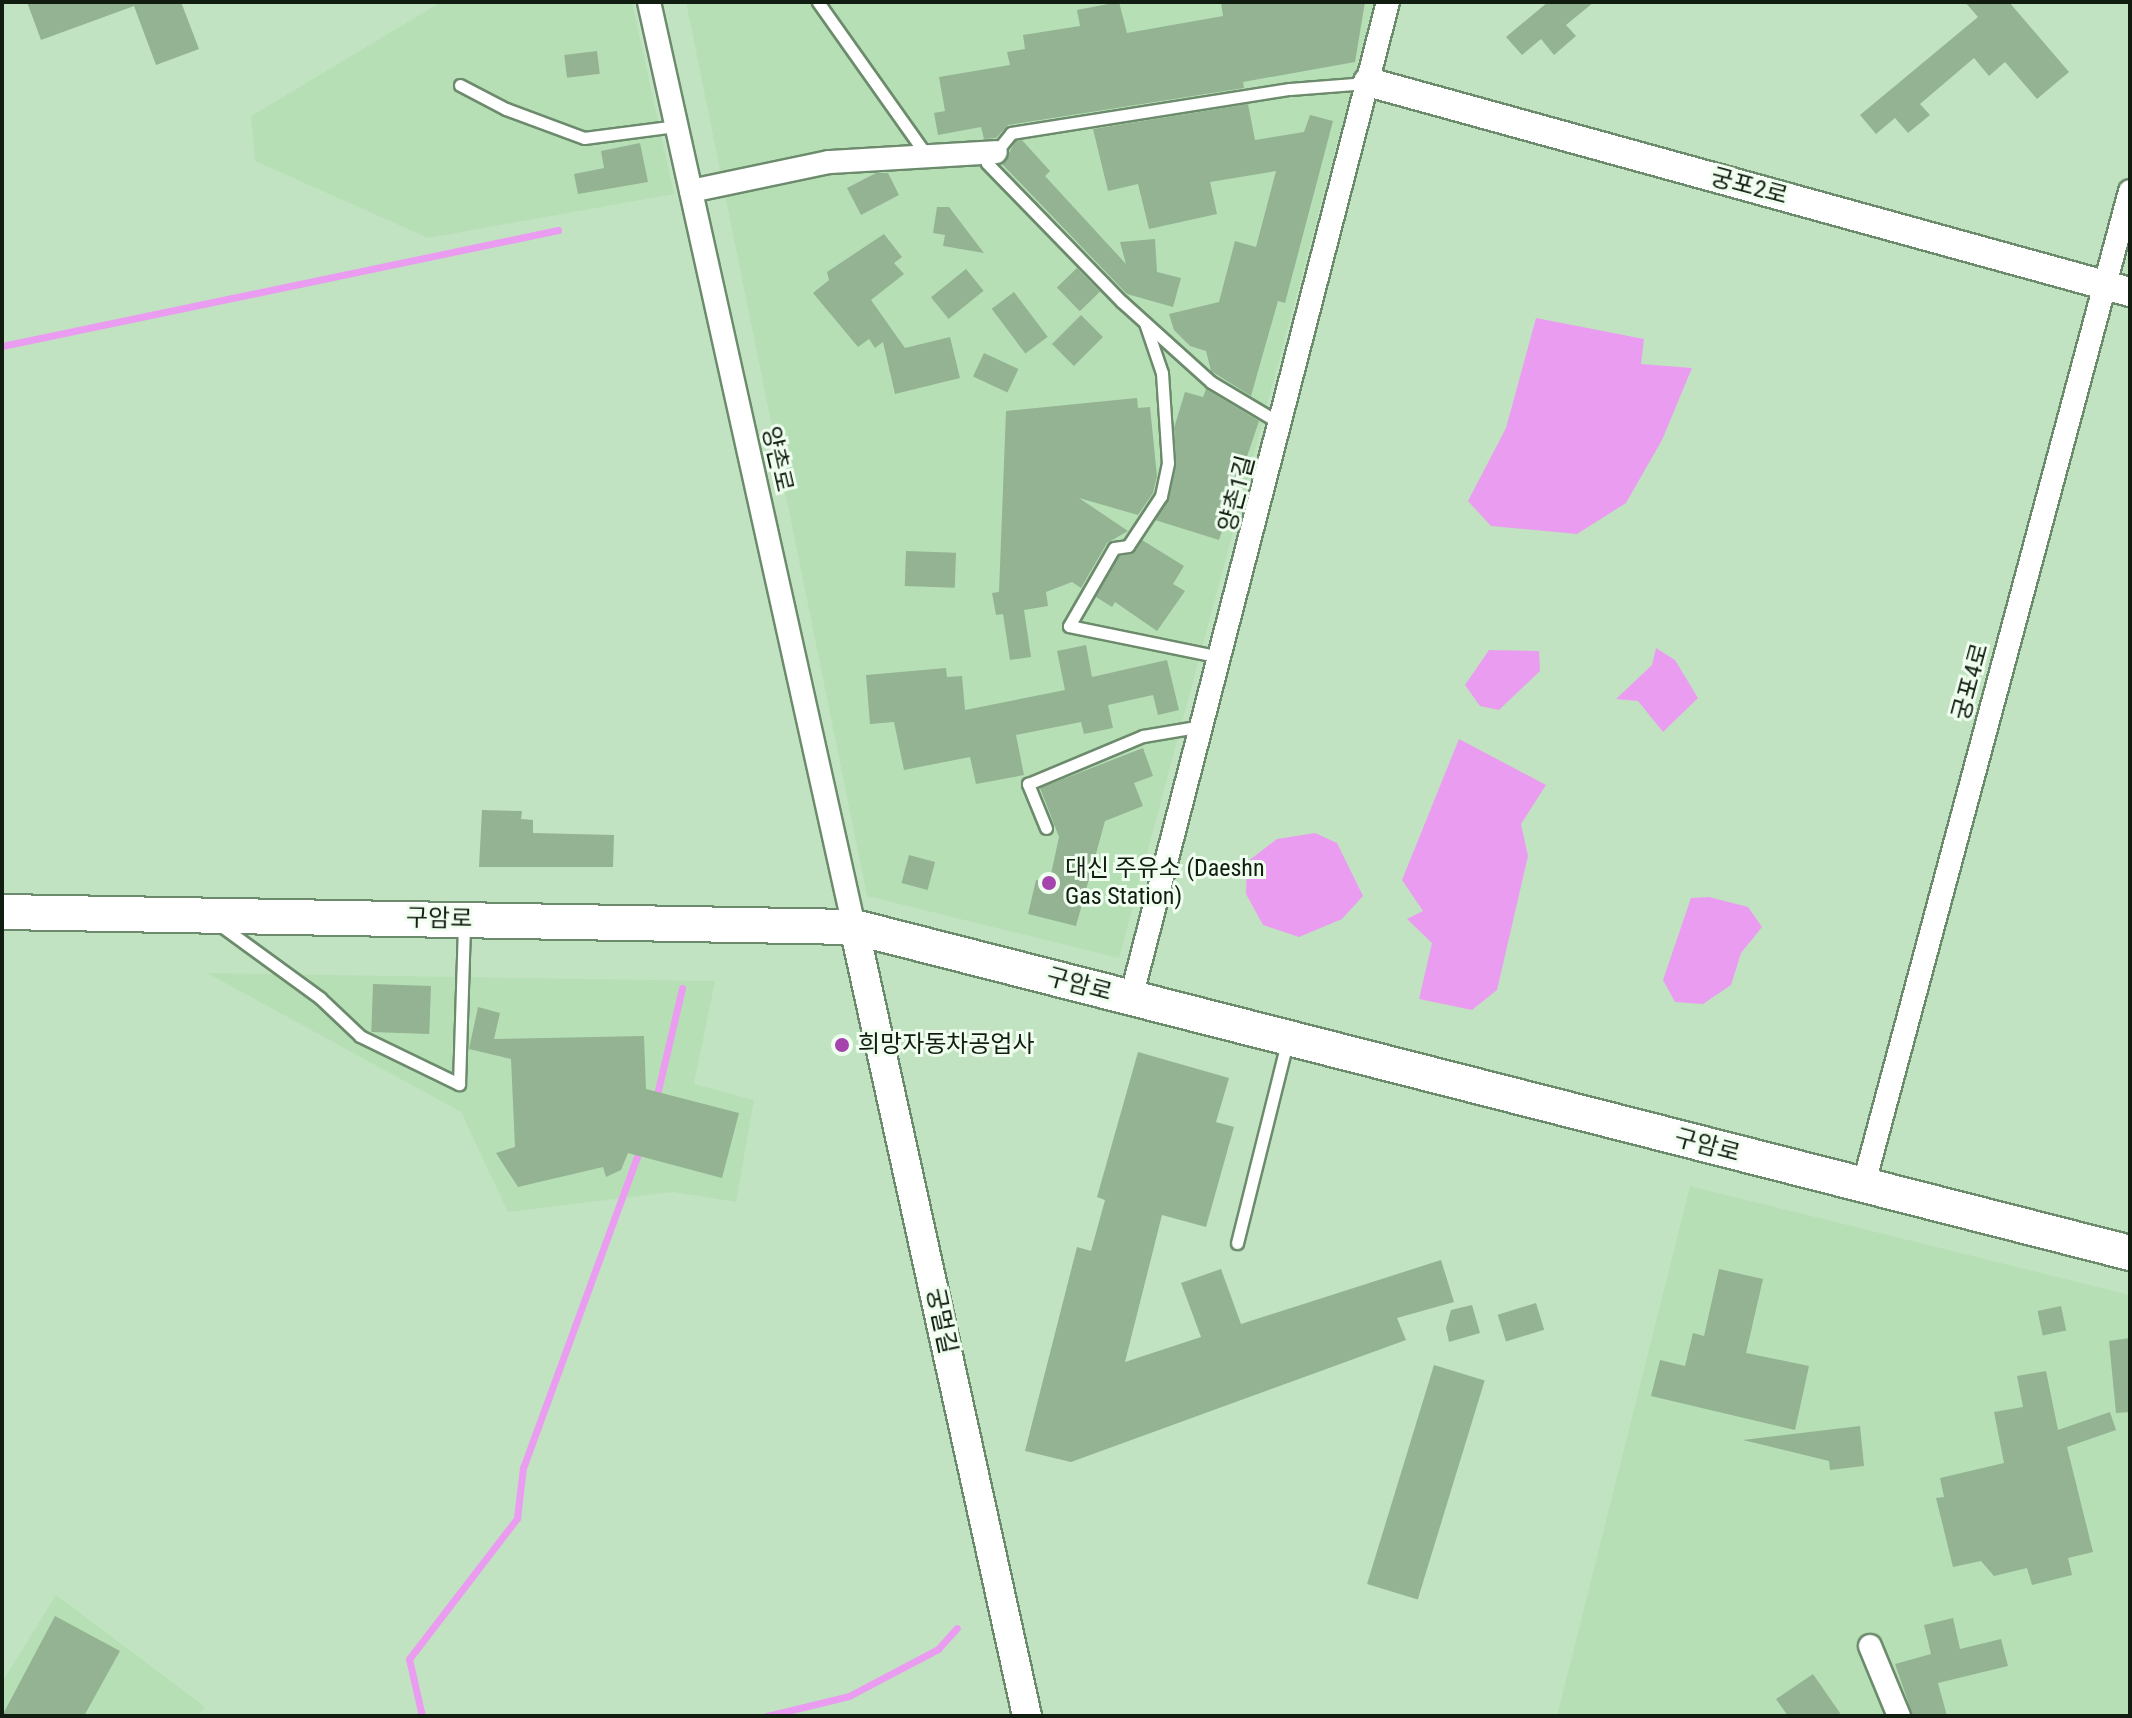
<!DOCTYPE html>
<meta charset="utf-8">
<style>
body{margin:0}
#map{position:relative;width:2132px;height:1718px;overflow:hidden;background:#c2e3c1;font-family:"Roboto Condensed","Noto Sans KR",sans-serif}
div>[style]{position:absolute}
.built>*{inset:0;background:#b7dfb6}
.water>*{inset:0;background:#ea9df0}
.stream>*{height:7px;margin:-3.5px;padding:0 3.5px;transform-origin:3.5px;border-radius:3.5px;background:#ea9df0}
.building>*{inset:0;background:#93b392;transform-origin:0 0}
.roads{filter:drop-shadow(2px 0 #6c8b6c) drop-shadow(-2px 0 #6c8b6c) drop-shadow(0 2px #6c8b6c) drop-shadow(0 -2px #6c8b6c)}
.service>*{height:11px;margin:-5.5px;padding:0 5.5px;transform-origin:5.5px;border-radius:5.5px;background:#fff}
.minor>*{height:22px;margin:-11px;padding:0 11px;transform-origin:11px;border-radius:11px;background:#fff}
.tertiary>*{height:28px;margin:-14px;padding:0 14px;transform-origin:14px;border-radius:14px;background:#fff}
.primary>*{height:34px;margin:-17px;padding:0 17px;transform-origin:17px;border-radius:17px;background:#fff}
.dots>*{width:22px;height:22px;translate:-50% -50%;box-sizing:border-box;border:4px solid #f0fef0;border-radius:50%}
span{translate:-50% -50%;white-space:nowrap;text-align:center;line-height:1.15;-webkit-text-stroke:6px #f0fef0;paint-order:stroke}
.street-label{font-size:24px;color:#111d11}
.poi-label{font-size:24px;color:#111d11}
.left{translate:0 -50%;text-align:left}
.frame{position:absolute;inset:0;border:4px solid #111d11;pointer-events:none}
</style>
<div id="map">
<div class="built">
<div style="clip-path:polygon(441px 2px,632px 2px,674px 194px,428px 238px,255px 161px,251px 116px)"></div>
<div style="clip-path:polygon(686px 2px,1375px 2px,1119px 958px,867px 896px)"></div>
<div style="clip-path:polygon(207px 973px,715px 981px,694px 1084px,754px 1100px,736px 1202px,673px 1192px,508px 1212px,461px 1112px)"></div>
<div style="clip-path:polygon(1690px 1186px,2130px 1295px,2130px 1716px,1557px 1716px)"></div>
<div style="clip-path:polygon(56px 1595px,205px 1707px,198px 1716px,2px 1716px,2px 1682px)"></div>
</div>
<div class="water">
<div style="clip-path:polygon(1536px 318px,1644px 339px,1641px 364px,1692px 368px,1662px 440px,1626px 503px,1577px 534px,1491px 526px,1468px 501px,1506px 428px)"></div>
<div style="clip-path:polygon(1656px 648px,1675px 660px,1698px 698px,1663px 732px,1638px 701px,1616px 699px,1652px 665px)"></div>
<div style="clip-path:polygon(1489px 650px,1539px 651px,1540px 671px,1499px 710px,1480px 706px,1465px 685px)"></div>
<div style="clip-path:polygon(1459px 739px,1546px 785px,1521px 824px,1528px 856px,1497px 990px,1472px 1010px,1419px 999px,1432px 943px,1407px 919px,1423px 911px,1402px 880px)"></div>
<div style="clip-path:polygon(1315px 833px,1337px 843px,1363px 896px,1342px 919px,1299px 937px,1263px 925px,1246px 894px,1247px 862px,1277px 839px)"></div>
<div style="clip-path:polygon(1709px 897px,1748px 907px,1762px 927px,1741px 953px,1731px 985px,1703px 1004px,1675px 1002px,1663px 980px,1691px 898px)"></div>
</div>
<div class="stream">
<div style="left:2px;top:346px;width:568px;rotate:-11.78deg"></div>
<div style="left:656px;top:1099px;width:114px;rotate:-76.8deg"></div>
<div style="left:422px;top:1716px;width:58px;rotate:-102.8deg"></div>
<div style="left:409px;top:1659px;width:178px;rotate:-52.5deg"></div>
<div style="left:517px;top:1518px;width:50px;rotate:-83.2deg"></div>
<div style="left:523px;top:1468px;width:340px;rotate:-69.9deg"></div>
<div style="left:767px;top:1716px;width:84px;rotate:-13.7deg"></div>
<div style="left:849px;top:1696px;width:101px;rotate:-27.8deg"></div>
<div style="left:938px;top:1649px;width:28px;rotate:-48deg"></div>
</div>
<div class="building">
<div style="clip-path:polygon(27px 2px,181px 2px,199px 49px,156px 65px,134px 6px,41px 40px)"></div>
<div style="clip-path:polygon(1119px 2px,1127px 33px,1223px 16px,1221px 2px,1365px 2px,1355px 62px,1243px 82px,1244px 88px,1008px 125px,996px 138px,984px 139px,981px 127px,938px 135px,934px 113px,945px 111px,939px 77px,1010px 65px,1007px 52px,1025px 49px,1023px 35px,1080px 26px,1077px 10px)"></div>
<div style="clip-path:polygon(1548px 2px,1594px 2px,1566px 25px,1576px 36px,1554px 55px,1541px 39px,1522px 55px,1506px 37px)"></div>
<div style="clip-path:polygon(1965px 2px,2009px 2px,2069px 72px,2037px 99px,2005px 62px,1989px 76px,1974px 58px,1920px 104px,1930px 115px,1908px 133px,1895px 118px,1876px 134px,1860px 115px,1978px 17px)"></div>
<div style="left:597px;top:51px;width:23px;height:33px;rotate:83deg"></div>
<div style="clip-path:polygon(1248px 104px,1255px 140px,1304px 132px,1310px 115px,1333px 121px,1285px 303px,1278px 301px,1251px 396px,1211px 371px,1206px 351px,1190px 346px,1174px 330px,1169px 314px,1219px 302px,1235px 241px,1256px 247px,1276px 171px,1210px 182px,1217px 214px,1149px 229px,1138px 184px,1108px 191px,1093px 129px)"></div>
<div style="clip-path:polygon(1022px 140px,1050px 171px,1045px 176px,1126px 264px,1120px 242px,1155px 239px,1157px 272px,1181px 278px,1173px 307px,1127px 294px,1002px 164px,1016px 141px)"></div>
<div style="clip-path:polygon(640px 143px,648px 182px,578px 194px,574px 174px,604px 168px,601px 151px)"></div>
<div style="clip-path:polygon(876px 173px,888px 173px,899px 195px,861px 215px,847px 188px)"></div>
<div style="clip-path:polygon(937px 207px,949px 207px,984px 253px,943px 246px,945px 235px,933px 233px)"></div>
<div style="clip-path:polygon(884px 234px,902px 257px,894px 263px,904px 274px,871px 300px,905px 348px,950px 337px,960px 378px,895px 394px,883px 342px,875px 348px,869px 339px,858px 347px,813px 293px,829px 280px,827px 272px)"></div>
<div style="left:1077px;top:268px;width:33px;height:28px;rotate:46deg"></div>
<div style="left:966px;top:269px;width:28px;height:45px;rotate:51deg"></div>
<div style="left:1014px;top:292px;width:56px;height:28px;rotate:53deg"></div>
<div style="left:1081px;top:315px;width:31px;height:41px;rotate:45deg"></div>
<div style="left:984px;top:353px;width:38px;height:26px;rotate:25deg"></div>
<div style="clip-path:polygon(1206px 389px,1259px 421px,1219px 540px,1155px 520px,1169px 498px,1176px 464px,1174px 428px,1185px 392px,1203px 397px)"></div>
<div style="clip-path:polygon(1137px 398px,1138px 408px,1150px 407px,1157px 476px,1153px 493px,1138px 515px,1079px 498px,1128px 531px,1107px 543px,1081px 588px,1072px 582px,1046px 592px,1048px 606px,1024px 610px,1031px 657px,1010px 660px,1003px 614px,996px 615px,992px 593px,999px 592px,1006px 411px)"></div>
<div style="clip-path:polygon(1142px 540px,1184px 566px,1173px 584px,1185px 591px,1157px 631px,1115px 602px,1112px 607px,1096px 597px,1119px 556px,1133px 553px)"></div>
<div style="left:906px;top:551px;width:50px;height:35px;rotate:2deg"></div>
<div style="clip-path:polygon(1086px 645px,1092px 677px,1167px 660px,1179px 710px,1158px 715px,1153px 695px,1108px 705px,1113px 728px,1084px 734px,1081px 722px,1016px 735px,1024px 775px,976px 784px,970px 757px,904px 770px,894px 722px,870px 724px,866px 675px,946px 668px,947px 677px,962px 676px,965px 710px,1065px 690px,1057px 651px)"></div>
<div style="clip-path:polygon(1143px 748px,1153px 776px,1134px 783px,1143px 806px,1105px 821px,1076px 926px,1028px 914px,1036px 880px,1049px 883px,1059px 837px,1040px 788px)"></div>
<div style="clip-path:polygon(482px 810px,522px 811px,521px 819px,533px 820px,533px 833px,614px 835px,613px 867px,479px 867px)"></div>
<div style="left:909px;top:855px;width:27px;height:29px;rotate:15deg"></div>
<div style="left:373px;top:984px;width:58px;height:48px;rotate:2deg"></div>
<div style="clip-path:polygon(478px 1007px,500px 1013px,494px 1039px,644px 1036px,646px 1089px,739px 1113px,722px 1178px,628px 1153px,621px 1170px,606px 1177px,603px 1167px,518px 1187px,496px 1153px,515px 1147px,511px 1059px,469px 1049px)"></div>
<div style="clip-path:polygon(1138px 1052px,1229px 1078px,1216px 1122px,1234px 1127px,1206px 1227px,1162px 1215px,1125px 1362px,1201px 1337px,1181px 1283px,1221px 1269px,1241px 1324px,1441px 1260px,1454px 1302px,1397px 1318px,1406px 1340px,1071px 1462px,1025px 1451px,1077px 1247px,1091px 1251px,1105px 1200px,1097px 1197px)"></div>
<div style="clip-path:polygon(1719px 1269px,1763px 1279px,1746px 1353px,1809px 1366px,1795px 1430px,1651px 1396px,1660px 1360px,1685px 1366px,1693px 1333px,1704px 1336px)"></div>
<div style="left:1536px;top:1303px;width:28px;height:40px;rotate:73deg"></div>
<div style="clip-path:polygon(1472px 1305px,1480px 1333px,1449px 1342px,1446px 1328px,1451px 1310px)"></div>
<div style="left:2061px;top:1306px;width:25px;height:24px;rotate:78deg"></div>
<div style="clip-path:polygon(2130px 1338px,2130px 1412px,2116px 1413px,2109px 1341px)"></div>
<div style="left:1434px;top:1365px;width:53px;height:229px;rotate:17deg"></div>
<div style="clip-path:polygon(2046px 1371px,2058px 1430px,2110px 1412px,2116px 1430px,2067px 1447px,2093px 1552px,2068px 1558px,2072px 1575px,2032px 1585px,2027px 1568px,1994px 1576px,1981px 1561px,1953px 1567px,1936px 1498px,1944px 1497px,1940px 1478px,2004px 1463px,1994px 1412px,2023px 1407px,2017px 1376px)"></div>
<div style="clip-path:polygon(1860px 1426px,1864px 1466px,1830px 1470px,1829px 1461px,1743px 1440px)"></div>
<div style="clip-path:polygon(55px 1616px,120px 1651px,84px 1716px,2px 1716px)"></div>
<div style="clip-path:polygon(1953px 1618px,1960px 1649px,2001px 1639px,2008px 1666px,1938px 1683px,1947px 1716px,1913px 1716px,1895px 1664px,1931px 1654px,1924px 1625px)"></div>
<div style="clip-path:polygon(1813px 1674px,1842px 1716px,1788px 1716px,1776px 1699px)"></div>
</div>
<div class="roads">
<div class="service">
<div style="left:818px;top:2px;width:189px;rotate:54.7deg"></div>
<div style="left:460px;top:85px;width:52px;rotate:27.6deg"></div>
<div style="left:506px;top:109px;width:83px;rotate:20.4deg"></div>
<div style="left:584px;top:138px;width:94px;rotate:-7.4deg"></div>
<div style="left:1145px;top:323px;width:53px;rotate:71.2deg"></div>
<div style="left:1162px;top:373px;width:90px;rotate:86.2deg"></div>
<div style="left:1168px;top:463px;width:34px;rotate:102deg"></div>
<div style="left:1161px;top:496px;width:60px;rotate:123.4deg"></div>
<div style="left:1128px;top:546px;width:14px;rotate:172deg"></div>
<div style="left:1114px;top:548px;width:90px;rotate:120deg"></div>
<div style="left:1069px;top:626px;width:154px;rotate:11.6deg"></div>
<div style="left:1283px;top:425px;width:84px;rotate:-149.2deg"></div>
<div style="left:1211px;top:382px;width:120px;rotate:-138deg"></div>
<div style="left:1122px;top:302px;width:194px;rotate:-134.2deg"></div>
<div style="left:987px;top:163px;width:38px;rotate:-51deg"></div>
<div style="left:1011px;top:133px;width:282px;rotate:-9deg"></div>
<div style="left:1290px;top:89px;width:77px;rotate:-4.5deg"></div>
<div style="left:1046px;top:828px;width:48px;rotate:-112.2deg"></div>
<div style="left:1028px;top:784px;width:125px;rotate:-22.7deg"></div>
<div style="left:1143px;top:736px;width:60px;rotate:-9.6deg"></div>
<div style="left:220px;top:925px;width:124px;rotate:36.1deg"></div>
<div style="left:320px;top:998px;width:55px;rotate:43.5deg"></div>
<div style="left:360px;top:1036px;width:110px;rotate:25.9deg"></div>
<div style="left:459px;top:1084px;width:159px;rotate:-88.2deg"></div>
<div style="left:1237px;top:1243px;width:207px;rotate:-76deg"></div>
</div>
<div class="minor">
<div style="left:649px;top:2px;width:947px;rotate:77.5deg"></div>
<div style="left:691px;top:191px;width:141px;rotate:-11.9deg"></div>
<div style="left:829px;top:162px;width:167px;rotate:-3.4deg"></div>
<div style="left:1131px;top:998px;width:1029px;rotate:-75.53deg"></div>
<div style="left:1863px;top:1187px;width:1031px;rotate:-74.99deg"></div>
<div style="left:1870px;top:1646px;width:76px;rotate:67.5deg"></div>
</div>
<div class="tertiary">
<div style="left:1368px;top:82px;width:790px;rotate:15.41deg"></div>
<div style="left:854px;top:927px;width:808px;rotate:77.63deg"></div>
</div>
<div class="primary">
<div style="left:2px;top:912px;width:852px;rotate:1.01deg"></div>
<div style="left:854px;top:927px;width:1317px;rotate:14.33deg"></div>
</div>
</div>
<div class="dots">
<div style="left:1049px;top:883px;background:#a444ac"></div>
<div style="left:842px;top:1045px;background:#a444ac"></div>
</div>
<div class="street-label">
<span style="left:1749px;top:187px;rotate:15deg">궁포2로</span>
<span style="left:777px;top:459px;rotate:77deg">양촌로</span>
<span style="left:1237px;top:494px;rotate:-75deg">양촌1길</span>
<span style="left:1971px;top:682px;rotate:-75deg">궁포4로</span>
<span style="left:439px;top:919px;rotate:1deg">구암로</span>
<span style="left:1079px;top:985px;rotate:15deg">구암로</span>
<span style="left:1707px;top:1146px;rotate:15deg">구암로</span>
<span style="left:941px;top:1321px;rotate:78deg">궁멀길</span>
</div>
<div class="poi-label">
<span class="left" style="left:1065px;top:883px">대신 주유소 (Daeshn<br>Gas Station)</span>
<span class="left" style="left:858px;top:1045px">희망자동차공업사</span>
</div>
<div class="frame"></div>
</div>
